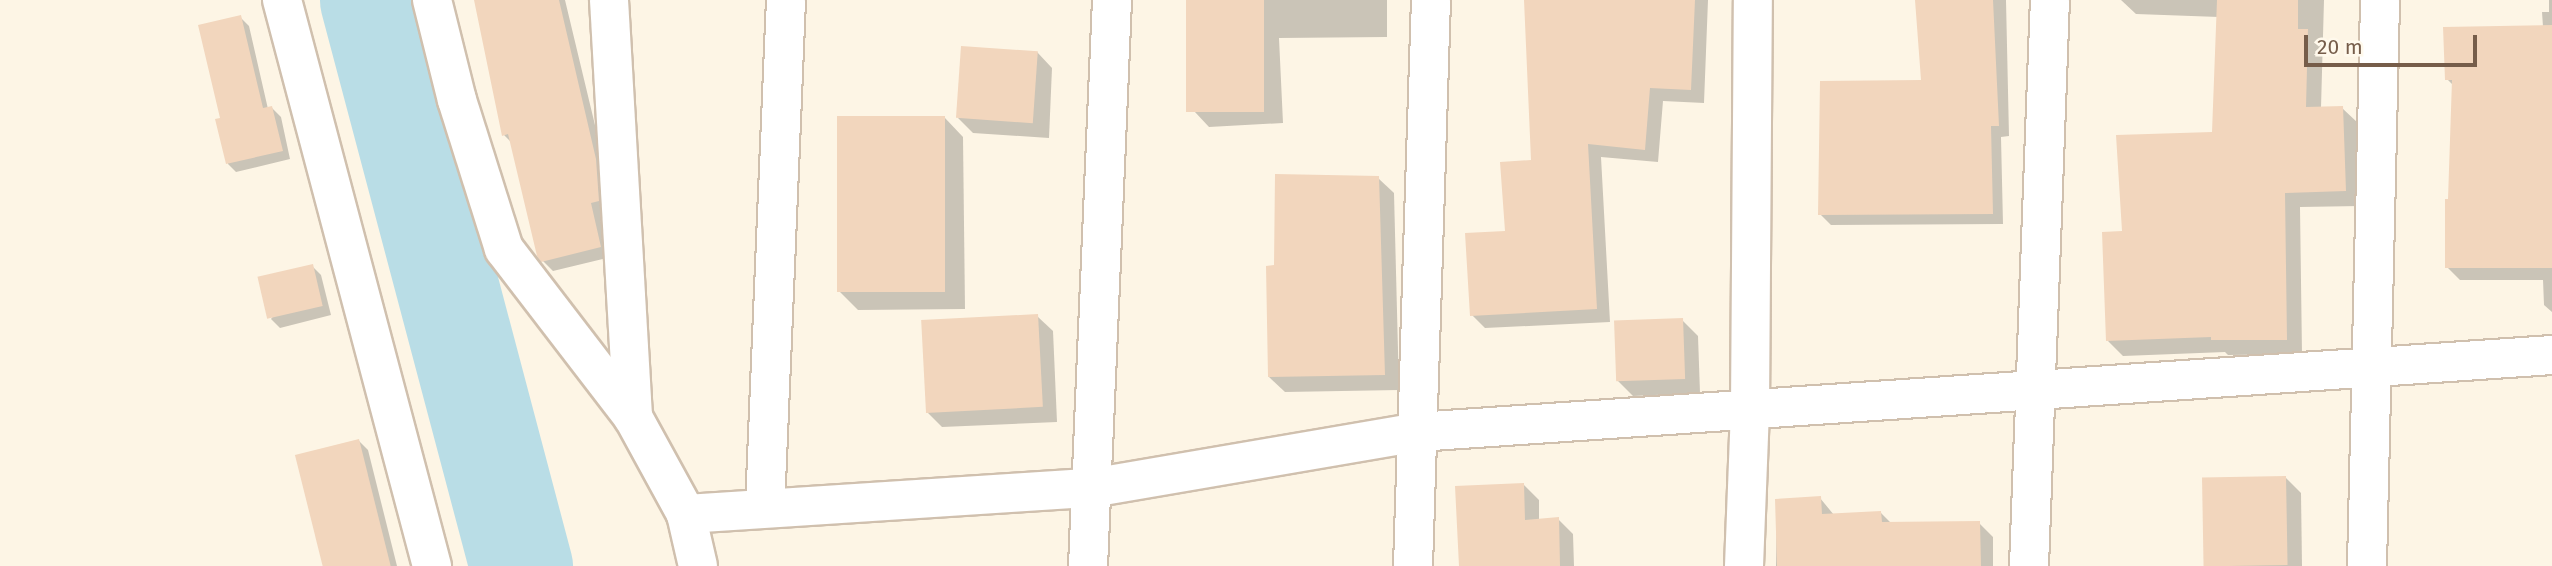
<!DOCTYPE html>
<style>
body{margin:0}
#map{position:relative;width:2552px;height:566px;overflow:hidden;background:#fdf5e5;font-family:"Fira Sans",sans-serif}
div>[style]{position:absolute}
.shadow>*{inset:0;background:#0003}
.river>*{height:103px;margin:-51.5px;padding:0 51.5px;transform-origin:51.5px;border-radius:51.5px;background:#b9dde6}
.building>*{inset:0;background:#f2d6bd;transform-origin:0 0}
.roads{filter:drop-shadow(2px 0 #d0c0ae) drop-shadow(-2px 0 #d0c0ae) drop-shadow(0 2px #d0c0ae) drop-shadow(0 -2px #d0c0ae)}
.minor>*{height:38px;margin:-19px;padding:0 19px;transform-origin:19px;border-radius:19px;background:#fff}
span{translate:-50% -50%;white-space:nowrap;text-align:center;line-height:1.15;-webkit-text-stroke:5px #fff9ec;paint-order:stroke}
.scale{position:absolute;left:2304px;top:35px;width:173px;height:32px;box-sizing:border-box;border:4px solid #765d4a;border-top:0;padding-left:9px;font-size:21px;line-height:24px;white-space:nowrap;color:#765d4a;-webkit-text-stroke:5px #fff9ec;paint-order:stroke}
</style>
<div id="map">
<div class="shadow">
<div style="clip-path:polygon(476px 0,565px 0,606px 171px,608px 211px,600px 213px,611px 257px,553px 271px,543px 261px,512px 143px,504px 135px)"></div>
<div style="clip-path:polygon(1186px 0,1387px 0,1387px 37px,1279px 38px,1283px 123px,1209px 127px,1194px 111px)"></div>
<div style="clip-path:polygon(1526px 0,1708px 0,1704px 103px,1663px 101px,1658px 162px,1601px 157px,1610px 322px,1485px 328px,1472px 315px,1533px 161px)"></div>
<div style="clip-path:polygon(1917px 0,2006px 0,2009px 136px,2001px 137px,2003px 224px,1831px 225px,1820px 214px,1923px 82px)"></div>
<div style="clip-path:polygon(2121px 0,2324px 0,2321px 108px,2342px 108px,2358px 123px,2360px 206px,2300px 207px,2302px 354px,2228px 355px,2225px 352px,2123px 356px,2108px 341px,2124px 233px,2214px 133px,2219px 17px,2136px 14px)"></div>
<div style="clip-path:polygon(2549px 0,2552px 0,2552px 312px,2544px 305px,2543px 280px,2460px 280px,2447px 267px,2454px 86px,2447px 79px,2543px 27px,2542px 12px,2549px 12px)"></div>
<div style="clip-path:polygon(240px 17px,249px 26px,268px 109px,272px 108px,281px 117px,290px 159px,236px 172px,228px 164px,222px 119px)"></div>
<div style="clip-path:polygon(1037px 52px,1052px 68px,1049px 138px,973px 133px,958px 118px)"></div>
<div style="clip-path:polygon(945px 118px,963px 137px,965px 309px,858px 310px,839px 291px)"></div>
<div style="clip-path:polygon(1378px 178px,1394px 193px,1399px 390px,1285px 392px,1269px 377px,1276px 267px)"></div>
<div style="clip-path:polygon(312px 266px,321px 275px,331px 315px,280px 328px,271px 319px)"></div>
<div style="clip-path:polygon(1037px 316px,1053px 331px,1057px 422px,942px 427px,927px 412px)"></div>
<div style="clip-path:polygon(1682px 320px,1698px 336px,1700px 393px,1633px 396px,1618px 381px)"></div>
<div style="clip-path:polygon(359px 441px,368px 450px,397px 566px,325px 566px)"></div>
<div style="clip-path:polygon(2286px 478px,2301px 493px,2302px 566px,2205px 566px,2204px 479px)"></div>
<div style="clip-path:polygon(1523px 484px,1539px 500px,1539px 521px,1558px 519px,1573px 534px,1574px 566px,1461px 566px)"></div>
<div style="clip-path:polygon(1820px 498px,1834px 515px,1881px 513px,1891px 523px,1979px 523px,1993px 537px,1993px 566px,1776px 566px,1777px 500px)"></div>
</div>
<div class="river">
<div style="left:371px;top:0;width:586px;rotate:75.16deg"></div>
</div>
<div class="building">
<div style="clip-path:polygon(474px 0,559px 0,596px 159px,599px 201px,591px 203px,601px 247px,541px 262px,537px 256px,508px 134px,502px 136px)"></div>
<div style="left:1186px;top:0;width:78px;height:112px"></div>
<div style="clip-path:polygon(1524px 0,1695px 0,1691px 90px,1650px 88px,1645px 150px,1588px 144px,1597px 309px,1470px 316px,1465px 233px,1505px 231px,1500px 162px,1531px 160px)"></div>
<div style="clip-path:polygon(1915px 0,1993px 0,1999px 126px,1991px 126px,1993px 214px,1818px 215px,1820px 81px,1921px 80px)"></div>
<div style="clip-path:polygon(2217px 0,2298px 0,2298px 29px,2308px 29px,2306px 107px,2343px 106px,2346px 191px,2285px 193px,2287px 340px,2211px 340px,2211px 337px,2106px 341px,2102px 232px,2122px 231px,2116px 135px,2212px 132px)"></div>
<div style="clip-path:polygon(241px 15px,263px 108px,272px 106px,283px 151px,226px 164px,215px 119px,220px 118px,198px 25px)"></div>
<div style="clip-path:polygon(2552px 25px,2552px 268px,2445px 268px,2445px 199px,2448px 199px,2452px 80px,2445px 80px,2443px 27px)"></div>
<div style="left:961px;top:46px;width:77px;height:72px;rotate:4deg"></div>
<div style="left:837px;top:116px;width:108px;height:176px"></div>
<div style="clip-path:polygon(1275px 174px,1379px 176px,1385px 375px,1268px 377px,1266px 266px,1274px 265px)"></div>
<div style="left:313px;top:264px;width:43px;height:57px;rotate:77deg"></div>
<div style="left:1038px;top:314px;width:93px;height:117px;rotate:87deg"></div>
<div style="left:1683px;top:318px;width:61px;height:69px;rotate:88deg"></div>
<div style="left:359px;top:439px;width:131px;height:66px;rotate:76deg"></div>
<div style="left:2286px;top:476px;width:89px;height:84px;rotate:89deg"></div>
<div style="clip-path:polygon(1524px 483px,1525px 520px,1559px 517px,1560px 566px,1459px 566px,1455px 486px)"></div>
<div style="clip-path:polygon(1821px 496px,1822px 514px,1881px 511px,1882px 522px,1980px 521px,1981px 566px,1777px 566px,1775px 499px)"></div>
</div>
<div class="roads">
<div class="minor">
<div style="left:282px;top:0;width:586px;rotate:75.16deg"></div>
<div style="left:432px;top:0;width:103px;rotate:76deg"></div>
<div style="left:457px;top:100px;width:156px;rotate:72.5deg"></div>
<div style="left:504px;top:249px;width:212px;rotate:52.5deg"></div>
<div style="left:633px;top:417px;width:111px;rotate:61.3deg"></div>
<div style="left:686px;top:514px;width:53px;rotate:77deg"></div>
<div style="left:609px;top:0;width:418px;rotate:86.7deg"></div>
<div style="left:765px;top:507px;width:507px;rotate:-87.63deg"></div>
<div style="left:686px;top:514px;width:406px;rotate:-3.7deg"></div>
<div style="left:1091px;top:488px;width:331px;rotate:-9.7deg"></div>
<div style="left:1417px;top:432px;width:1138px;rotate:-3.88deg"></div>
<div style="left:1088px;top:566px;width:567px;rotate:-87.57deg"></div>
<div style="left:1413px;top:566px;width:566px;rotate:-88.18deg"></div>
<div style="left:1744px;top:566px;width:157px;rotate:-87.8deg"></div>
<div style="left:1750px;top:409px;width:409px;rotate:-89.6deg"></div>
<div style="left:2029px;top:566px;width:566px;rotate:-87.88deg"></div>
<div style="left:2367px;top:566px;width:566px;rotate:-88.68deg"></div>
</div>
</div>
<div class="scale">20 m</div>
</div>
